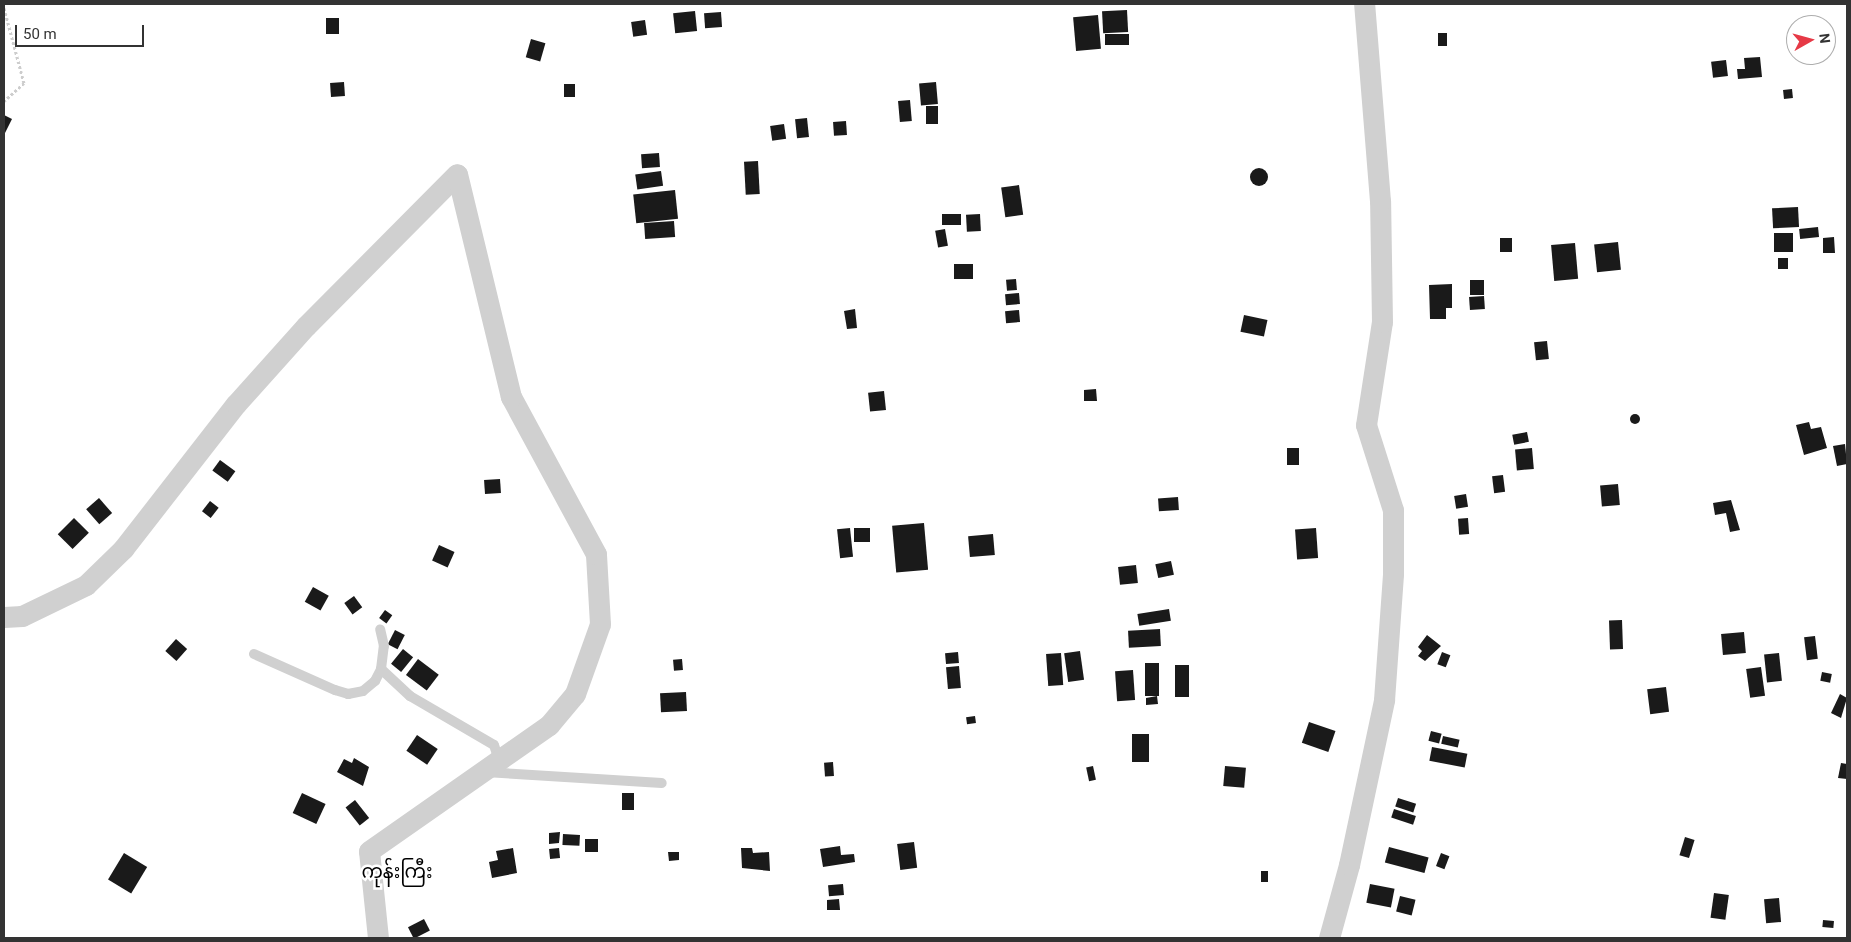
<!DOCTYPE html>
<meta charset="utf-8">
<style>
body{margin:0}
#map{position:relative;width:1851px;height:942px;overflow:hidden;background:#fff;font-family:Roboto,"Noto Sans Myanmar",sans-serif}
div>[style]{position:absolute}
.building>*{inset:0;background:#1a1a1a;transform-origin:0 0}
.round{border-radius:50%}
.path>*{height:3px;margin-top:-1.5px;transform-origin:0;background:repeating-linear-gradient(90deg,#cdcdcd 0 2.5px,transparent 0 5px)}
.service>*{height:10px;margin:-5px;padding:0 5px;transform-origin:5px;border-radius:5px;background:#d0d0d0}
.minor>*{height:21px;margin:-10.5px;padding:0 10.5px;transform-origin:10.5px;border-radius:10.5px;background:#d0d0d0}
span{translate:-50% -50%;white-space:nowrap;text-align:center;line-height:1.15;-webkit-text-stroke:5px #fff;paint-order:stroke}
.quarter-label{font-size:19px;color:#000}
.frame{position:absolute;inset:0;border:5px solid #333;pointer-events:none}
.north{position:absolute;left:1786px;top:15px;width:50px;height:50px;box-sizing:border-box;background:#fff;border:1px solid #adadad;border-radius:50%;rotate:83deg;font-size:14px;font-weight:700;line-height:20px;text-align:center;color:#333}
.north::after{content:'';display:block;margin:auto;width:18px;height:22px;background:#e63946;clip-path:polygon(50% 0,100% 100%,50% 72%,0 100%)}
.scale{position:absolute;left:15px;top:25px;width:129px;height:22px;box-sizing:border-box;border:2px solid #333;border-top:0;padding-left:6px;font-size:15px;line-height:18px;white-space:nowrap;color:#333;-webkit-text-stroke:4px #fff;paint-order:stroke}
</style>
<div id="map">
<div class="building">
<div style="left:1127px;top:10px;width:22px;height:25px;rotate:87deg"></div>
<div style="left:695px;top:11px;width:20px;height:22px;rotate:84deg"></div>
<div style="left:721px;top:12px;width:15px;height:17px;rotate:86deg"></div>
<div style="left:1098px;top:15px;width:34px;height:25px;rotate:85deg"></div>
<div style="left:326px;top:18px;width:13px;height:16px"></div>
<div style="left:645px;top:20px;width:15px;height:14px;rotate:82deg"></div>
<div style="left:1438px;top:33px;width:9px;height:13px"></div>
<div style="left:1129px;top:34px;width:11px;height:24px;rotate:90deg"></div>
<div style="left:531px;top:39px;width:15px;height:19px;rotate:16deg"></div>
<div style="clip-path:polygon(1760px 57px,1762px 77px,1738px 79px,1737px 69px,1745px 69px,1744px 58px)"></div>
<div style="left:1726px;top:60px;width:16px;height:15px;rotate:83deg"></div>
<div style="left:344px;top:82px;width:14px;height:14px;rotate:86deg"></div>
<div style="left:936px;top:82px;width:22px;height:17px;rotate:85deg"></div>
<div style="left:564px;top:84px;width:11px;height:13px"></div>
<div style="left:1792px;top:89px;width:9px;height:9px;rotate:84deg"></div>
<div style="left:910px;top:100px;width:21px;height:12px;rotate:85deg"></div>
<div style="left:926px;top:106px;width:12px;height:18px"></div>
<div style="clip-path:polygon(4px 115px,12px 119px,4px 135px)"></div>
<div style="left:807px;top:118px;width:19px;height:12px;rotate:84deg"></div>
<div style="left:846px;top:121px;width:14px;height:13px;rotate:86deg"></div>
<div style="left:784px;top:124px;width:15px;height:14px;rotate:82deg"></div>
<div style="left:659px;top:153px;width:14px;height:18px;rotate:86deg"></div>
<div style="left:758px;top:161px;width:33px;height:14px;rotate:87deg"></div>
<div class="round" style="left:1250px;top:168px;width:18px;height:18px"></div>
<div style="left:661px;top:171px;width:15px;height:26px;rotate:82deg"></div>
<div style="left:1019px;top:185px;width:30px;height:18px;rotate:82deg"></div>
<div style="left:675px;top:190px;width:29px;height:42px;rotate:84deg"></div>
<div style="left:1798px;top:207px;width:20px;height:26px;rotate:87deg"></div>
<div style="left:961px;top:214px;width:11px;height:19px;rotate:90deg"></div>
<div style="left:980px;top:214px;width:17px;height:14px;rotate:87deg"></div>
<div style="left:674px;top:221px;width:16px;height:30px;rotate:86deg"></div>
<div style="left:1818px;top:227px;width:10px;height:19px;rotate:84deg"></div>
<div style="left:945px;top:229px;width:17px;height:10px;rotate:80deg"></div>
<div style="left:1793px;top:233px;width:19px;height:19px;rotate:90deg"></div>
<div style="clip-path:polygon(1834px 237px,1835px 253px,1823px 253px,1823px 238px)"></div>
<div style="left:1500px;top:238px;width:12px;height:14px"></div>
<div style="left:1618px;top:242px;width:28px;height:24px;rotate:84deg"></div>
<div style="left:1575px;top:243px;width:36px;height:24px;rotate:85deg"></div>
<div style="left:1788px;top:258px;width:11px;height:10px;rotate:90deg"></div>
<div style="left:954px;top:264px;width:19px;height:15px"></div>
<div style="left:1016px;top:279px;width:11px;height:10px;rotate:85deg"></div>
<div style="left:1470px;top:280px;width:14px;height:15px"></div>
<div style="clip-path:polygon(1452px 284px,1452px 308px,1446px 308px,1446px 319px,1430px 319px,1429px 285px)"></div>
<div style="left:1019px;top:293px;width:11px;height:14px;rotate:85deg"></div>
<div style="left:1484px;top:296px;width:13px;height:15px;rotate:86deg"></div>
<div style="clip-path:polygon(855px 309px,857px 328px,847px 329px,844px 311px)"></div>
<div style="left:1019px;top:310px;width:12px;height:14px;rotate:85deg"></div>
<div style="left:1244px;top:315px;width:24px;height:17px;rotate:12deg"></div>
<div style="left:1547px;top:341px;width:18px;height:13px;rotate:84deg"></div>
<div style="clip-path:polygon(1096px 389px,1097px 401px,1084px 401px,1084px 390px)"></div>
<div style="left:884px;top:391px;width:19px;height:16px;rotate:84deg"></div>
<div class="round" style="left:1630px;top:414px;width:10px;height:10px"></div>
<div style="clip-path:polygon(1809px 422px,1811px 429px,1821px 427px,1827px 448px,1804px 455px,1796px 425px)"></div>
<div style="left:1527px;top:432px;width:10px;height:15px;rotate:79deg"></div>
<div style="clip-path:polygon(1845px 444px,1847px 464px,1837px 466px,1833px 446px)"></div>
<div style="left:1299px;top:448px;width:17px;height:12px;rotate:90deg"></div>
<div style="left:1532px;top:448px;width:21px;height:17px;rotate:85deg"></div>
<div style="left:220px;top:460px;width:19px;height:13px;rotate:36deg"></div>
<div style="left:1503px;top:475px;width:17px;height:11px;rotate:83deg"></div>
<div style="left:500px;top:479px;width:14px;height:16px;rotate:86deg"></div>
<div style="left:1618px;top:484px;width:21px;height:18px;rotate:85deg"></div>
<div style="left:1466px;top:494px;width:13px;height:12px;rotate:81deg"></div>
<div style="left:1178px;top:497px;width:13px;height:20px;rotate:86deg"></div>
<div style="left:99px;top:498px;width:20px;height:17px;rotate:49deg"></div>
<div style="clip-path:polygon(1731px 500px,1740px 530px,1730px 532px,1726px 513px,1715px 515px,1713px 503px)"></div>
<div style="left:210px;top:501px;width:11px;height:13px;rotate:38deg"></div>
<div style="left:74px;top:518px;width:21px;height:23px;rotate:45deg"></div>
<div style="left:1468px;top:518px;width:16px;height:10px;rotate:86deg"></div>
<div style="left:924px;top:523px;width:47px;height:32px;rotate:85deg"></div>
<div style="left:850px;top:528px;width:29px;height:13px;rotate:84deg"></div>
<div style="left:854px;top:528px;width:16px;height:14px"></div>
<div style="left:1316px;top:528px;width:30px;height:21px;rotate:86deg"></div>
<div style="left:993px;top:534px;width:21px;height:25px;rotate:85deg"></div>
<div style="left:439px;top:545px;width:17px;height:17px;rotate:24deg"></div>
<div style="left:1171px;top:561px;width:14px;height:16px;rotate:78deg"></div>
<div style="left:1136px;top:565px;width:18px;height:18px;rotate:84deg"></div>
<div style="left:313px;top:587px;width:18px;height:17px;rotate:29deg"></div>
<div style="left:354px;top:596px;width:14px;height:12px;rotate:54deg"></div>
<div style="left:1169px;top:609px;width:12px;height:32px;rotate:81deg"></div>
<div style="left:385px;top:610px;width:9px;height:10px;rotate:36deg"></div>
<div style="left:1622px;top:620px;width:29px;height:13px;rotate:88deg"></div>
<div style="left:1160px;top:629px;width:17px;height:32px;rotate:87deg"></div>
<div style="left:395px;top:630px;width:11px;height:16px;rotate:27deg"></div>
<div style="left:1744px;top:632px;width:21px;height:23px;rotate:85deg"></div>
<div style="clip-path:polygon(1427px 635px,1441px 646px,1425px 661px,1418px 656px,1422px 651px,1418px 647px)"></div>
<div style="left:1815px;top:636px;width:23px;height:11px;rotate:83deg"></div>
<div style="left:176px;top:639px;width:15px;height:16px;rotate:42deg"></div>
<div style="left:403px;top:649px;width:13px;height:19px;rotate:39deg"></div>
<div style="left:1080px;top:651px;width:29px;height:16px;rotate:82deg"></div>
<div style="left:958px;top:652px;width:11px;height:13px;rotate:85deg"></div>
<div style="left:1442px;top:652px;width:9px;height:13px;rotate:21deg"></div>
<div style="left:1061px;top:653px;width:32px;height:15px;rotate:86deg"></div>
<div style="left:1779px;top:653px;width:28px;height:15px;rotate:84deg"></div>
<div style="left:418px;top:659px;width:26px;height:20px;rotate:37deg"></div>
<div style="left:682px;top:659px;width:11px;height:9px;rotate:85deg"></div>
<div style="left:1145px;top:663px;width:14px;height:33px"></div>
<div style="left:1175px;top:665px;width:14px;height:32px"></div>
<div style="left:959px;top:666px;width:22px;height:13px;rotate:85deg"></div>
<div style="left:1761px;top:667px;width:29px;height:15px;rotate:82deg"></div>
<div style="left:1133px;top:670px;width:30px;height:18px;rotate:86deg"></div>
<div style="left:1822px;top:672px;width:10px;height:9px;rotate:11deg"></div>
<div style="left:1666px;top:687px;width:25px;height:19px;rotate:83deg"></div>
<div style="left:686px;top:692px;width:19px;height:26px;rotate:87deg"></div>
<div style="clip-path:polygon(1840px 694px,1847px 698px,1841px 718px,1831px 713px)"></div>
<div style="clip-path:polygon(1157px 696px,1158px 704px,1146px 705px,1146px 698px)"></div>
<div style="left:975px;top:716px;width:7px;height:9px;rotate:82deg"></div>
<div style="left:1309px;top:722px;width:28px;height:22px;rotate:19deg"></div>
<div style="left:1431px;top:731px;width:11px;height:10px;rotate:15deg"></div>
<div style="left:1132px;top:734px;width:17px;height:28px"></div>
<div style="left:417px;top:735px;width:25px;height:19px;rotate:34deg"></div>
<div style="left:1443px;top:736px;width:17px;height:8px;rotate:13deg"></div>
<div style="left:1432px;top:747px;width:36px;height:14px;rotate:11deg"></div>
<div style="clip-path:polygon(354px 758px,369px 767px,363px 786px,337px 772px,344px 759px,352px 763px)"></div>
<div style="left:833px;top:762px;width:14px;height:9px;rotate:86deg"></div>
<div style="clip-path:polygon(1841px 763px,1847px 764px,1847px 779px,1838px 778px)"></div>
<div style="left:1093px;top:766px;width:14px;height:7px;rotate:78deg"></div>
<div style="left:1225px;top:766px;width:21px;height:20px;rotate:5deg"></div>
<div style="left:302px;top:793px;width:26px;height:22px;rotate:25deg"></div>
<div style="left:622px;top:793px;width:12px;height:17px"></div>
<div style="left:1398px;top:798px;width:19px;height:9px;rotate:18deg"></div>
<div style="left:355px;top:800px;width:23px;height:12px;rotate:52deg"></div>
<div style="left:1394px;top:809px;width:23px;height:9px;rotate:18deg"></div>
<div style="clip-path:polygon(560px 832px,559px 843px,549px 844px,549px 833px)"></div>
<div style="left:563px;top:834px;width:17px;height:11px;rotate:3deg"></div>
<div style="left:1685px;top:837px;width:10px;height:19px;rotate:17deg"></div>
<div style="left:585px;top:839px;width:13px;height:13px"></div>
<div style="left:914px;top:842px;width:26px;height:17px;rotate:83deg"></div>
<div style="clip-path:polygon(840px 846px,841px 855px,854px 854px,855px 862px,823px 867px,820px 849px)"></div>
<div style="left:1389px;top:847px;width:41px;height:16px;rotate:15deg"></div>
<div style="clip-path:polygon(513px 848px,517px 873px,492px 878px,489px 862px,498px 860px,496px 851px)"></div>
<div style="left:559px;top:848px;width:10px;height:10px;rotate:84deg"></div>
<div style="clip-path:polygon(741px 848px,752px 848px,753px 853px,769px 852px,770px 871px,742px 868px)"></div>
<div style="clip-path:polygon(668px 852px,679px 852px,679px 860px,669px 861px)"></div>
<div style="left:124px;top:853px;width:27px;height:31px;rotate:31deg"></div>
<div style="left:1441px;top:853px;width:9px;height:14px;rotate:21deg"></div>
<div style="left:1261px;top:871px;width:7px;height:11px"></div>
<div style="left:843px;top:884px;width:11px;height:15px;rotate:85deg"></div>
<div style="left:1370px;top:884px;width:25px;height:19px;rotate:11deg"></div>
<div style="left:1714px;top:893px;width:15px;height:25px;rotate:8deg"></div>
<div style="left:1400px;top:896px;width:16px;height:16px;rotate:14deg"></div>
<div style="left:1779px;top:898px;width:24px;height:15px;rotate:85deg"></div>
<div style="clip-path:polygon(839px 899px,840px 910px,827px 910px,827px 900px)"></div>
<div style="left:424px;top:919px;width:13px;height:18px;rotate:63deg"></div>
<div style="left:1823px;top:920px;width:11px;height:7px;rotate:5deg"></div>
</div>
<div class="path">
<div style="left:4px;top:8px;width:78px;rotate:75.1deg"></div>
<div style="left:24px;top:83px;width:27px;rotate:138deg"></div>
</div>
<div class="service">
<div style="left:254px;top:654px;width:89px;rotate:24deg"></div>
<div style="left:335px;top:690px;width:14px;rotate:17deg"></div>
<div style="left:348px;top:694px;width:15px;rotate:-11deg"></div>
<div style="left:363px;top:691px;width:16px;rotate:-40deg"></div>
<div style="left:375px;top:681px;width:13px;rotate:-63deg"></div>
<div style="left:381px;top:669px;width:23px;rotate:-83deg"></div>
<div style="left:384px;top:646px;width:17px;rotate:-103deg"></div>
<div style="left:381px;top:669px;width:40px;rotate:43deg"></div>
<div style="left:410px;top:696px;width:97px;rotate:30.3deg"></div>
<div style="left:494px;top:745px;width:16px;rotate:72deg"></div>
<div style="left:485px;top:772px;width:177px;rotate:3.6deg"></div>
</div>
<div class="minor">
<div style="left:4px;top:617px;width:18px;rotate:-3deg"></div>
<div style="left:22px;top:616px;width:71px;rotate:-25.8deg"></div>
<div style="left:86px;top:585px;width:52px;rotate:-44.2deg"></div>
<div style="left:123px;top:549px;width:184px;rotate:-52.1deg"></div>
<div style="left:236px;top:404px;width:105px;rotate:-48.1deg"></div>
<div style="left:306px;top:326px;width:214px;rotate:-45.2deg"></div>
<div style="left:378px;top:938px;width:87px;rotate:-95.9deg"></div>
<div style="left:369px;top:851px;width:220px;rotate:-35deg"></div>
<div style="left:549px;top:725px;width:40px;rotate:-50deg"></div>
<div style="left:575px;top:694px;width:74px;rotate:-70.3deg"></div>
<div style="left:600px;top:624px;width:70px;rotate:-93.3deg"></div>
<div style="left:596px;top:554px;width:179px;rotate:-118.4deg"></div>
<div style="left:511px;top:397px;width:229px;rotate:-103.6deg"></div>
<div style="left:1329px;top:938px;width:76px;rotate:-74.7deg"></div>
<div style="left:1349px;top:865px;width:169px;rotate:-78deg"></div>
<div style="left:1384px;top:700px;width:127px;rotate:-85.9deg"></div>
<div style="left:1393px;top:573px;width:63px;rotate:-90deg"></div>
<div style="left:1393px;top:510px;width:89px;rotate:-107.6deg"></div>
<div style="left:1366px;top:425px;width:104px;rotate:-81.2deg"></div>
<div style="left:1382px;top:322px;width:121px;rotate:-90.9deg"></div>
<div style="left:1380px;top:201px;width:198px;rotate:-94.6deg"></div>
</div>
<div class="quarter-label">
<span style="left:397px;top:872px">ကုန်းကြီး</span>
</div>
<div class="frame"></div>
<div class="north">N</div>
<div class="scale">50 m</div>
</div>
